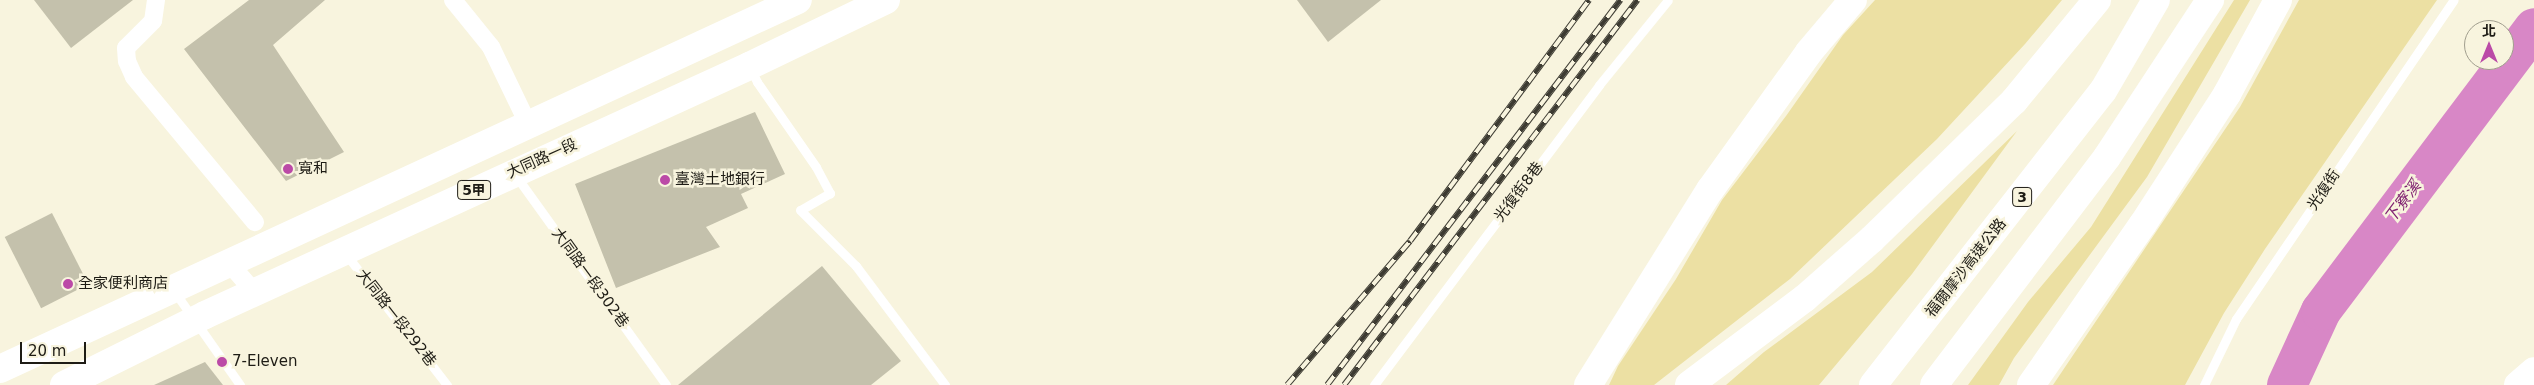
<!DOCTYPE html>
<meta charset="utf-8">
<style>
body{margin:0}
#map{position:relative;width:2534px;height:385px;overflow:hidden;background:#f8f4de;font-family:"DejaVu Sans","Noto Sans TC",sans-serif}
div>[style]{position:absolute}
.green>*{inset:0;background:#ece0a3}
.river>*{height:40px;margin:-20px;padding:0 20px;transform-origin:20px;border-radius:20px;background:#d887c6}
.building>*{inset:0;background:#c4c1ac;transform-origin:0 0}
.lane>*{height:9px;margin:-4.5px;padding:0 4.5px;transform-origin:4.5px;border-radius:4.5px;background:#fff}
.street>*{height:18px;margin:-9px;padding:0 9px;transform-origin:9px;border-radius:9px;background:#fff}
.primary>*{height:28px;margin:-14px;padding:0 14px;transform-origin:14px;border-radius:14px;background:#fff}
.highway>*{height:28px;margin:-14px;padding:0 14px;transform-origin:14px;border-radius:14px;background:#fff}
.rail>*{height:5.5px;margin-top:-2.75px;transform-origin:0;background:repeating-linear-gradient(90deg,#f8f4de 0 11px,#3d3b32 0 22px);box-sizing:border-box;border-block:1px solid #3d3b32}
.dots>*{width:14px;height:14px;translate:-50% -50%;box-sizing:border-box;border:2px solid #f8f4de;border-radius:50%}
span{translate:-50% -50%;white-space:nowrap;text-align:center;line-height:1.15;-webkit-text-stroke:5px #f8f4de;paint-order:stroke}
.shield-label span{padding:1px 4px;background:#f8f4de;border:1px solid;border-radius:4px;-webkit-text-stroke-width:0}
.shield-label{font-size:14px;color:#1e1c15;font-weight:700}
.street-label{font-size:15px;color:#1e1c15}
.poi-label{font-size:15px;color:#1e1c15}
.left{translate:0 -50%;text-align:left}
.water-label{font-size:16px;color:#802271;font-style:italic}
.north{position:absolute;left:2464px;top:20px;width:50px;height:50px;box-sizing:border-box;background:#f8f4de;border:1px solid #a19e8e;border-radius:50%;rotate:0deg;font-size:14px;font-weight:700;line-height:20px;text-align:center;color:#1e1c15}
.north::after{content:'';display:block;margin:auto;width:18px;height:22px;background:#bb4aa7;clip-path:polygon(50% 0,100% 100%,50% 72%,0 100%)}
.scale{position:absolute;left:20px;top:342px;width:66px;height:22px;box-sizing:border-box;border:2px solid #1e1c15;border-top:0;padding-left:6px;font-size:15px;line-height:18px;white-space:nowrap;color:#1e1c15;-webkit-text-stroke:4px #f8f4de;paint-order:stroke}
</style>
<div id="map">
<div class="green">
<div style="clip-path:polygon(1875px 0,2062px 0,2025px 44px,1937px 139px,1790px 279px,1654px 385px,1609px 385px,1618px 366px,1676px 279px,1722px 200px,1786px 116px,1843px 35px)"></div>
<div style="clip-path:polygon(2234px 0,2250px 0,2147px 177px,2014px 358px,1999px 385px,1968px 385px,2028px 302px,2091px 227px)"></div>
<div style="clip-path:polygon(2299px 0,2437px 0,2265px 249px,2224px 313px,2185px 385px,2053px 385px,2240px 107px)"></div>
<div style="clip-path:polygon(2017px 131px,1912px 274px,1819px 385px,1726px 385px,1764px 352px,1872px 272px)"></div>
</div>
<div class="river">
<div style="left:2287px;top:385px;width:81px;rotate:-65.3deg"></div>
<div style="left:2321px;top:311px;width:354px;rotate:-53deg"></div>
</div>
<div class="building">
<div style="clip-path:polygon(34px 0,133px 0,71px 48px)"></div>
<div style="clip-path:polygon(249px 0,325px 0,273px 45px,344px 152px,286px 181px,184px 49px)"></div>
<div style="clip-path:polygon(1297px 0,1381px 0,1328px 42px)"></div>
<div style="clip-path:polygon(755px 112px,785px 174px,741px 194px,748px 208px,706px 227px,720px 247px,616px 288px,575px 184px)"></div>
<div style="left:52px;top:213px;width:80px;height:53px;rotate:63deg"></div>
<div style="clip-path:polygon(822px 266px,901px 361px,871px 385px,678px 385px)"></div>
<div style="clip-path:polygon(205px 362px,223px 385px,154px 385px)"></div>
</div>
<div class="lane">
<div style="left:750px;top:68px;width:16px;rotate:63deg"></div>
<div style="left:757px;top:82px;width:103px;rotate:55.2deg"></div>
<div style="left:816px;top:167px;width:30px;rotate:62deg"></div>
<div style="left:830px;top:193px;width:34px;rotate:150deg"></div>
<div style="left:800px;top:210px;width:79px;rotate:45deg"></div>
<div style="left:856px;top:266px;width:149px;rotate:53.2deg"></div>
<div style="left:516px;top:176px;width:257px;rotate:54.3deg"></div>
<div style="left:345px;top:253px;width:167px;rotate:52.3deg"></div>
<div style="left:174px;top:291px;width:115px;rotate:54.9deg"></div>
<div style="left:1374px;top:385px;width:375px;rotate:-53.1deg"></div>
<div style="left:1599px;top:85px;width:109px;rotate:-50.9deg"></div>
<div style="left:2204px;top:385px;width:73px;rotate:-64.1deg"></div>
<div style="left:2236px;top:319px;width:386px;rotate:-55.7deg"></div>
</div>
<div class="street">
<div style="left:156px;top:0;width:21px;rotate:98deg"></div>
<div style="left:153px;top:21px;width:38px;rotate:135deg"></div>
<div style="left:126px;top:48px;width:13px;rotate:86deg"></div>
<div style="left:127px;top:61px;width:17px;rotate:66deg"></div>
<div style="left:134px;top:77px;width:189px;rotate:50.2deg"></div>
<div style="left:453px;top:0;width:60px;rotate:51deg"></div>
<div style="left:491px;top:47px;width:85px;rotate:64.3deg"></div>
<div style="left:229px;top:263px;width:38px;rotate:49deg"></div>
</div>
<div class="primary">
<div style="left:0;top:369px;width:879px;rotate:-24.82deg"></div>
<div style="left:64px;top:385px;width:157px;rotate:-26.4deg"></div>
<div style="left:205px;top:315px;width:598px;rotate:-24.59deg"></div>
<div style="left:749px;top:66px;width:152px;rotate:-25.7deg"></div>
<div style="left:2518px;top:385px;width:21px;rotate:-41deg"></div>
</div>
<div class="highway">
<div style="left:1588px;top:385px;width:230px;rotate:-58deg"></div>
<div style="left:1710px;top:190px;width:170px;rotate:-54.3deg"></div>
<div style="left:1809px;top:52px;width:68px;rotate:-49.8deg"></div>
<div style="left:1689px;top:385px;width:145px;rotate:-36.9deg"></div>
<div style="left:1805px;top:298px;width:89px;rotate:-41.4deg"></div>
<div style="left:1872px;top:239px;width:198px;rotate:-44.2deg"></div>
<div style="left:2014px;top:101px;width:131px;rotate:-50.6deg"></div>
<div style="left:1873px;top:385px;width:373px;rotate:-52deg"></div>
<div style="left:2103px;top:91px;width:105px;rotate:-59.8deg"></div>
<div style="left:1934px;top:385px;width:286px;rotate:-52.8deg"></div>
<div style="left:2107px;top:157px;width:188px;rotate:-56.7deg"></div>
<div style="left:2031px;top:385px;width:196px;rotate:-55.2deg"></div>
<div style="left:2143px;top:224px;width:155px;rotate:-57.1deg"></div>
<div style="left:2227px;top:94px;width:107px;rotate:-61.5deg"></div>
</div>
<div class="rail">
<div style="left:1287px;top:385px;width:189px;rotate:-49.5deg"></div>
<div style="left:1410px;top:241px;width:300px;rotate:-53.4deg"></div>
<div style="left:1327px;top:385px;width:484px;rotate:-52.7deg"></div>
<div style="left:1344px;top:385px;width:484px;rotate:-52.7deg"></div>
</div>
<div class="dots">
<div style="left:288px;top:169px;background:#bb4aa7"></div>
<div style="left:665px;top:180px;background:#bb4aa7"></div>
<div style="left:68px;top:284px;background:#bb4aa7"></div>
<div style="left:222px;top:362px;background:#bb4aa7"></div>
</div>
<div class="shield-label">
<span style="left:474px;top:190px">5甲</span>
<span style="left:2022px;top:197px">3</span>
</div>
<div class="street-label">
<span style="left:542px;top:159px;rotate:-24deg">大同路一段</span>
<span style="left:2324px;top:190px;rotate:-56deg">光復街</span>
<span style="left:1519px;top:192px;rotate:-53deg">光復街8巷</span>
<span style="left:1966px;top:268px;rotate:-52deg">福爾摩沙高速公路</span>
<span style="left:590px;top:278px;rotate:54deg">大同路一段302巷</span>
<span style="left:396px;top:318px;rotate:52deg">大同路一段292巷</span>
</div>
<div class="poi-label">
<span class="left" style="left:298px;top:169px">寬和</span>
<span class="left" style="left:675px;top:180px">臺灣土地銀行</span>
<span class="left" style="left:78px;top:284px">全家便利商店</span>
<span class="left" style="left:232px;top:362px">7-Eleven</span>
</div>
<div class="water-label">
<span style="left:2403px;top:202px;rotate:-53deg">下寮溪</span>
</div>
<div class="north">北</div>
<div class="scale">20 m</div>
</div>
